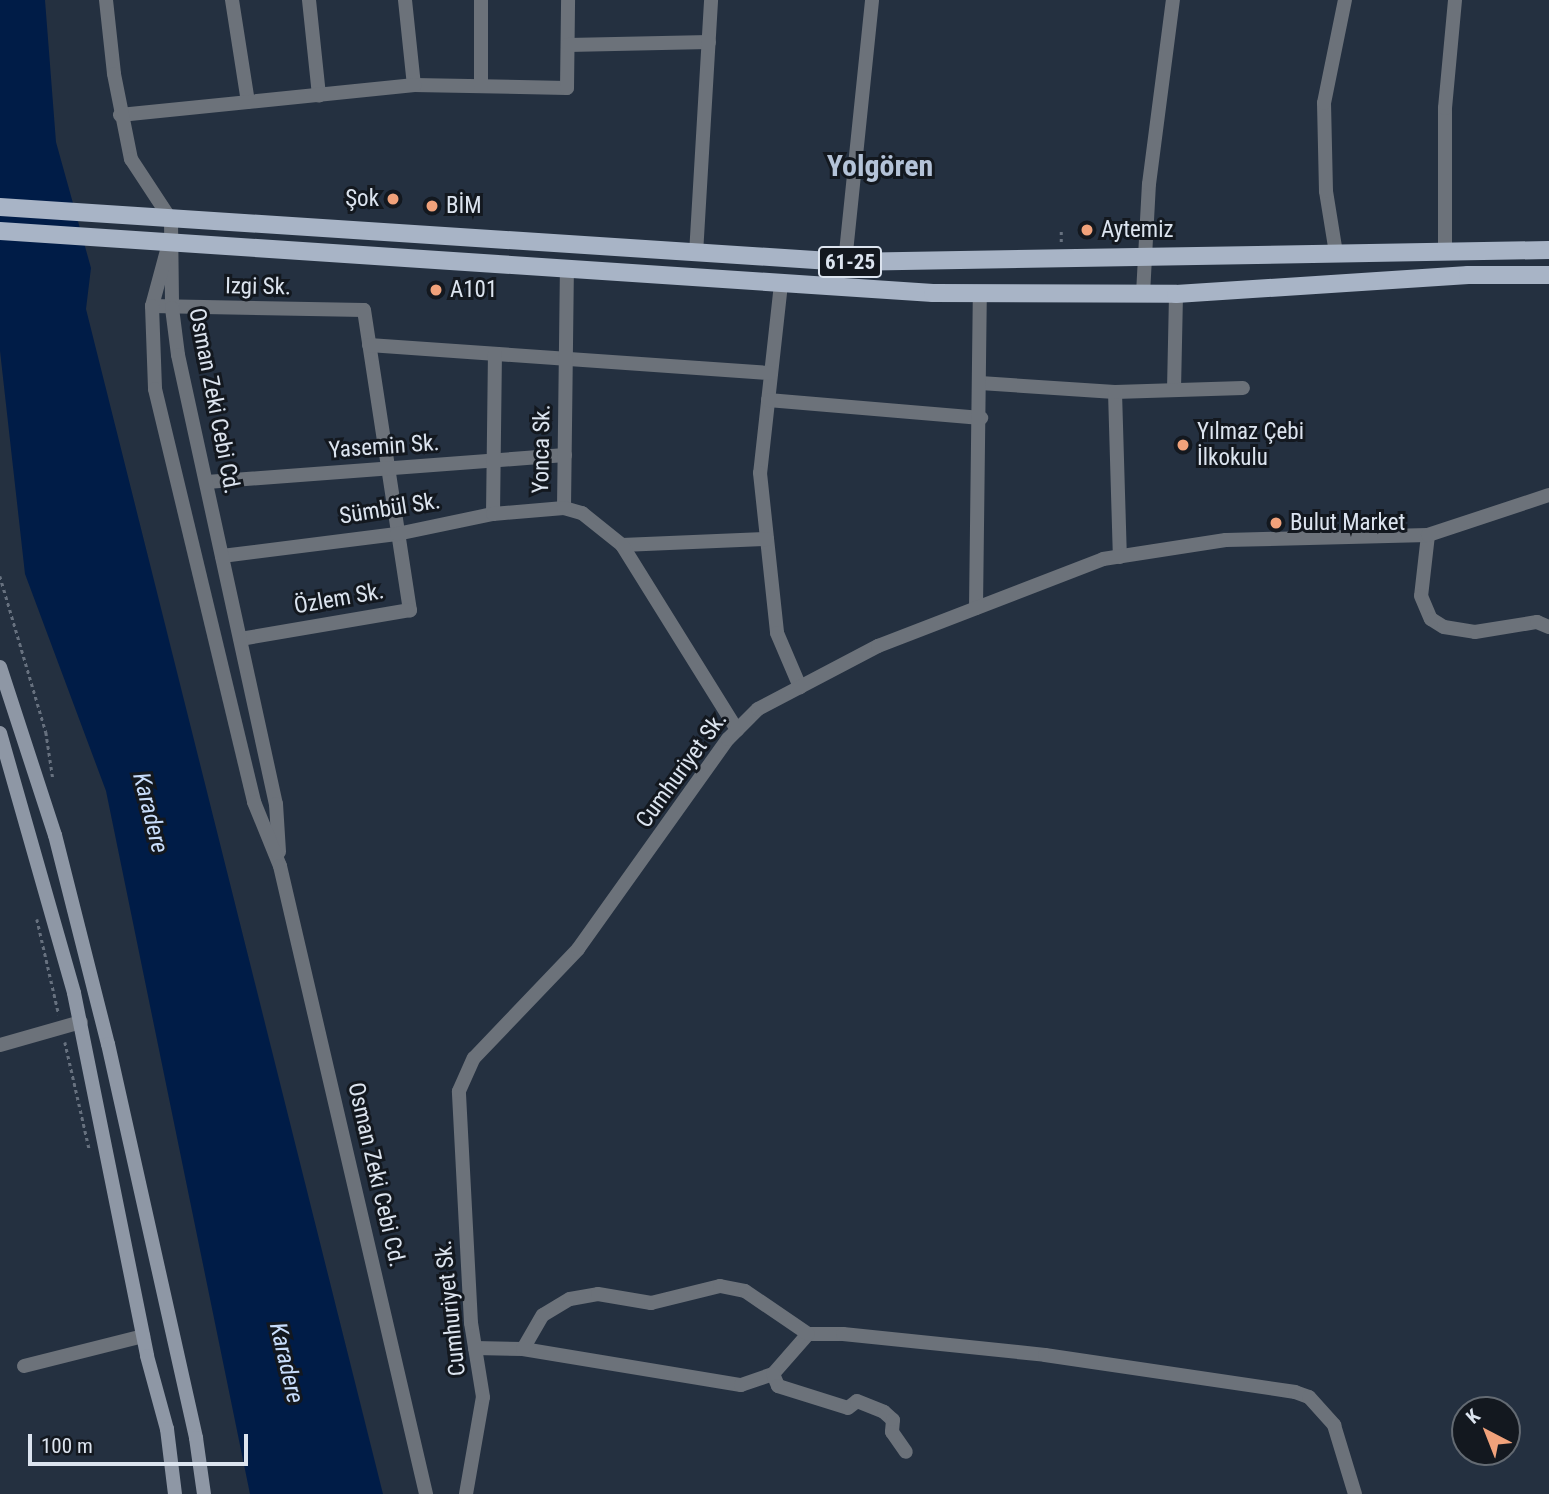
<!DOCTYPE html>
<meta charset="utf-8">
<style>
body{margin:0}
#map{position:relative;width:1549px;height:1494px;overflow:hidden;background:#243040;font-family:"Roboto Condensed",sans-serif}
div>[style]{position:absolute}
.water>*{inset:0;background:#001c47}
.path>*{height:2.5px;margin-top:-1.25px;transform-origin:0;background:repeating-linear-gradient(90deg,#67717f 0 3.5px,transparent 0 7px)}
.minor>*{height:14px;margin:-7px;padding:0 7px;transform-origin:7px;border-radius:7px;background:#6c727a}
.tertiary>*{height:14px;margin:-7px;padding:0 7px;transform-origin:7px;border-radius:7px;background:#6c727a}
.secondary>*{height:14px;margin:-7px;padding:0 7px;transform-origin:7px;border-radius:7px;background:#8e97a5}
.primary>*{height:18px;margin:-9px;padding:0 9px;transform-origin:9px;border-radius:9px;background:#a8b4c6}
.dots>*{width:19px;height:19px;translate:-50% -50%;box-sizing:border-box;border:4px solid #13181f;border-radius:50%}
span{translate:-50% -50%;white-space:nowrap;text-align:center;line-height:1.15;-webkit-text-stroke:6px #13181f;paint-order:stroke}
.shield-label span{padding:2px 5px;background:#13181f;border:2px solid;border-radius:5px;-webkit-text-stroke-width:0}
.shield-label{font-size:21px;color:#dce4ef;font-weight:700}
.poi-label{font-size:23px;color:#dce4ef}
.right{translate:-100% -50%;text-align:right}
.left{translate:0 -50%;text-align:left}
.street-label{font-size:23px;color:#dce4ef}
.water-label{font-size:24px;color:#c8ddfb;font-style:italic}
.district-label{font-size:30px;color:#b4c3d8;font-weight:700}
.north{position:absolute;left:1451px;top:1396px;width:70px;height:70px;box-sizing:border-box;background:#13181f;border:2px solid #636a72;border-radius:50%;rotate:318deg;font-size:19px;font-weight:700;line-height:28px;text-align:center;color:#dce4ef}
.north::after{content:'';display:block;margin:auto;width:24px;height:32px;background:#f1a27b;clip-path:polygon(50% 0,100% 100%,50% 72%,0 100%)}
.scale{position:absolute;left:28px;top:1434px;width:220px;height:32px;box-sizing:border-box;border:4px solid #dce4ef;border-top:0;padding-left:9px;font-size:21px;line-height:24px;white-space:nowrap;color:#dce4ef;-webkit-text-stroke:5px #13181f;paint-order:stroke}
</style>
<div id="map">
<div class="water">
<div style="clip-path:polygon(0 0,45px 0,56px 142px,91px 268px,86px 309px,383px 1494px,250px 1494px,106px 791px,25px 574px,0 351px)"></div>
</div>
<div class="path">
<div style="left:1061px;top:242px;width:13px;rotate:-90deg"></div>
<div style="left:0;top:576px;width:163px;rotate:73.6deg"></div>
<div style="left:46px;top:732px;width:48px;rotate:81.5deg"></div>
<div style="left:37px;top:919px;width:98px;rotate:77.1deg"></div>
<div style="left:65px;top:1042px;width:109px;rotate:77.2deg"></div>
</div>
<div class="minor">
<div style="left:232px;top:0;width:103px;rotate:81.1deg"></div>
<div style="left:309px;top:0;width:96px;rotate:84deg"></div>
<div style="left:405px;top:0;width:85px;rotate:84deg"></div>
<div style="left:414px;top:85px;width:153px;rotate:1.1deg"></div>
<div style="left:567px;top:88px;width:88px;rotate:-89.3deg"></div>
<div style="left:481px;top:0;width:86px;rotate:90deg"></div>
<div style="left:568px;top:45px;width:141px;rotate:-1.2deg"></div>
<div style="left:120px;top:115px;width:296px;rotate:-5.8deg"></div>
<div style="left:1445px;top:251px;width:143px;rotate:-90deg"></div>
<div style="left:1445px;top:108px;width:108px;rotate:-84.7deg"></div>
<div style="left:1336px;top:253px;width:63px;rotate:-99.2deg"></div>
<div style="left:1326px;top:191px;width:88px;rotate:-91.3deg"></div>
<div style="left:1324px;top:103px;width:105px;rotate:-78.5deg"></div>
<div style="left:696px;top:254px;width:254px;rotate:-86.6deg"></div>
<div style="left:845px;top:262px;width:263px;rotate:-84.1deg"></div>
<div style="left:781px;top:284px;width:190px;rotate:96.3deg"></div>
<div style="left:760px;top:473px;width:161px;rotate:83.9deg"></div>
<div style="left:777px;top:633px;width:59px;rotate:66.9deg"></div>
<div style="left:1143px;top:294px;width:110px;rotate:-86.9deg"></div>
<div style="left:1149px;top:184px;width:186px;rotate:-82.6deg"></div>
<div style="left:152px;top:306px;width:212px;rotate:1.1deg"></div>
<div style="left:364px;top:310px;width:304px;rotate:81.3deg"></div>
<div style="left:410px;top:610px;width:172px;rotate:170.3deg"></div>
<div style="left:369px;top:345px;width:403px;rotate:4deg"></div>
<div style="left:980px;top:383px;width:135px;rotate:3.8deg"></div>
<div style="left:1115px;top:392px;width:165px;rotate:88.3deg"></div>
<div style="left:1174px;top:390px;width:96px;rotate:-88.8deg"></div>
<div style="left:1115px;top:392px;width:128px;rotate:-1.8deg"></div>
<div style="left:768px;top:400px;width:214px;rotate:4.8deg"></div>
<div style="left:207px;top:482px;width:359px;rotate:-4.3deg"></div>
<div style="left:564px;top:508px;width:237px;rotate:-89.3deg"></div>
<div style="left:493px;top:514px;width:160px;rotate:-89.3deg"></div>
<div style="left:1428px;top:535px;width:61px;rotate:96.5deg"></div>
<div style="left:1421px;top:596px;width:25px;rotate:67deg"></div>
<div style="left:1431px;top:619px;width:15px;rotate:32deg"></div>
<div style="left:1444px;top:627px;width:31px;rotate:9deg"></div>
<div style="left:1475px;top:632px;width:63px;rotate:-9.2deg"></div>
<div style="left:1537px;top:622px;width:13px;rotate:23deg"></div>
<div style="left:622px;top:545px;width:145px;rotate:-2.4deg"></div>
<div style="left:222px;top:556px;width:176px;rotate:-7.2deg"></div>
<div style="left:397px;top:534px;width:98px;rotate:-11.8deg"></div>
<div style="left:493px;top:514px;width:71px;rotate:-4.8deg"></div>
<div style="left:564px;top:508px;width:19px;rotate:16deg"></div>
<div style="left:582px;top:513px;width:51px;rotate:38.7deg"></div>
<div style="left:622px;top:545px;width:218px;rotate:58.1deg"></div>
<div style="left:976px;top:608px;width:315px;rotate:-89.3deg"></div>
<div style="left:0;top:1045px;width:84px;rotate:-15.9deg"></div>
<div style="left:475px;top:1348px;width:48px;rotate:1.2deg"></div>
<div style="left:523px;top:1349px;width:221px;rotate:9.4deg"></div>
<div style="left:741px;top:1385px;width:34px;rotate:-19deg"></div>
<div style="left:773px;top:1374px;width:53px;rotate:-48.8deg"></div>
<div style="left:808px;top:1334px;width:35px"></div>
<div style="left:843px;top:1334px;width:203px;rotate:5.9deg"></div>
<div style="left:1045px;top:1355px;width:253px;rotate:8.4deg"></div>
<div style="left:1295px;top:1392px;width:15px;rotate:20deg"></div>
<div style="left:1309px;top:1397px;width:38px;rotate:48deg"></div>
<div style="left:1334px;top:1425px;width:72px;rotate:73.1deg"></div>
<div style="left:523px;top:1349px;width:39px;rotate:-60deg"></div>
<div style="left:543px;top:1315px;width:31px;rotate:-31deg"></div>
<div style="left:570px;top:1299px;width:28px;rotate:-10deg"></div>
<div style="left:598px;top:1294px;width:54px;rotate:9.6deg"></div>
<div style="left:651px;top:1303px;width:71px;rotate:-13.8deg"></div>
<div style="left:720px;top:1286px;width:25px;rotate:11deg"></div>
<div style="left:745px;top:1291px;width:76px;rotate:34.3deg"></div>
<div style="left:24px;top:1366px;width:123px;rotate:-14.1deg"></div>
<div style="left:773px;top:1374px;width:13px;rotate:67deg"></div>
<div style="left:778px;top:1386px;width:73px;rotate:17.4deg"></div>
<div style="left:848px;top:1408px;width:11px;rotate:-38deg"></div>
<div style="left:857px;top:1401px;width:29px;rotate:22deg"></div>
<div style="left:884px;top:1412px;width:12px;rotate:42deg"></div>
<div style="left:893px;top:1420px;width:12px;rotate:95deg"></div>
<div style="left:892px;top:1432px;width:24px;rotate:55deg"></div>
<div style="left:466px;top:1494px;width:98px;rotate:-80.1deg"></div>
<div style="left:483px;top:1397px;width:75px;rotate:-99.2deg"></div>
<div style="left:471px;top:1323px;width:232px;rotate:-93deg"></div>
<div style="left:459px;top:1091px;width:36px;rotate:-66deg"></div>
<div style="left:474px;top:1058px;width:151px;rotate:-46.3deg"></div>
<div style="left:578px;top:949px;width:258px;rotate:-54.5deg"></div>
<div style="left:728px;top:739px;width:42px;rotate:-45deg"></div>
<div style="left:758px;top:709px;width:136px;rotate:-27.7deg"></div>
<div style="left:878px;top:646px;width:241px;rotate:-21.1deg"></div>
<div style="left:1103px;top:559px;width:124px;rotate:-8.8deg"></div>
<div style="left:1226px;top:540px;width:202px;rotate:-1.4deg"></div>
<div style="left:1428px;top:535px;width:127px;rotate:-18.3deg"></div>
</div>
<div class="tertiary">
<div style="left:106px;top:0;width:74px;rotate:83.8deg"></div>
<div style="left:114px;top:74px;width:87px;rotate:78.7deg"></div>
<div style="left:131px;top:159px;width:73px;rotate:56.7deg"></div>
<div style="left:171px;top:220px;width:88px;rotate:89.3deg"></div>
<div style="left:172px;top:308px;width:47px;rotate:82.7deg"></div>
<div style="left:178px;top:355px;width:460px;rotate:77.7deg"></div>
<div style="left:276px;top:804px;width:48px;rotate:86.4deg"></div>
<div style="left:169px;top:243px;width:65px;rotate:105.1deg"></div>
<div style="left:152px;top:306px;width:83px;rotate:87.9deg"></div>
<div style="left:155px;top:389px;width:425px;rotate:76.5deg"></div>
<div style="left:254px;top:802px;width:69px;rotate:67.9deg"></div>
<div style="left:280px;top:866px;width:645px;rotate:76.91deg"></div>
</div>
<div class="secondary">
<div style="left:0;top:667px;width:177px;rotate:71.9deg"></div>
<div style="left:55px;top:835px;width:216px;rotate:75.8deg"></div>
<div style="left:108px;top:1044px;width:404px;rotate:77.4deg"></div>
<div style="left:196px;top:1438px;width:57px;rotate:81.9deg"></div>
<div style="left:0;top:733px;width:270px;rotate:74.1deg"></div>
<div style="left:74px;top:993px;width:370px;rotate:78.6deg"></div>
<div style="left:147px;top:1356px;width:76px;rotate:74.7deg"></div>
<div style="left:167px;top:1429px;width:65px;rotate:83deg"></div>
</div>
<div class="primary">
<div style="left:0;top:207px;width:847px;rotate:3.72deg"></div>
<div style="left:845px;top:262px;width:704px;rotate:-0.98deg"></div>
<div style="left:0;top:231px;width:935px;rotate:3.8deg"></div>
<div style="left:933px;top:293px;width:243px;rotate:0.2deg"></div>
<div style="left:1176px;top:294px;width:293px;rotate:-3.7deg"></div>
<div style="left:1468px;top:275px;width:81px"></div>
</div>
<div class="dots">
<div style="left:393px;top:199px;background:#f1a27b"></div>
<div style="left:432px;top:206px;background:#f1a27b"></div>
<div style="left:1087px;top:230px;background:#f1a27b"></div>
<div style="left:436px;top:290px;background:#f1a27b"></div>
<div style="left:1183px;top:445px;background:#f1a27b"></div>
<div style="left:1276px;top:523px;background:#f1a27b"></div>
</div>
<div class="shield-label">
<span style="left:850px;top:262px">61-25</span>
</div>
<div class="poi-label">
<span class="right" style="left:379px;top:199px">Şok</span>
<span class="left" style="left:446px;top:206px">BİM</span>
<span class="left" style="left:1101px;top:230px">Aytemiz</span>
<span class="left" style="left:450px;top:290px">A101</span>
<span class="left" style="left:1197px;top:445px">Yılmaz Çebi<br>İlkokulu</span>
<span class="left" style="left:1290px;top:523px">Bulut Market</span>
</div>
<div class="street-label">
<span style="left:258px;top:287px;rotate:1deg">Izgi Sk.</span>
<span style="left:214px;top:401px;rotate:79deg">Osman Zeki Cebi Cd.</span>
<span style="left:384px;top:447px;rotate:-4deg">Yasemin Sk.</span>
<span style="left:542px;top:449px;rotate:-89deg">Yonca Sk.</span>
<span style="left:390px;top:509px;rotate:-9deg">Sümbül Sk.</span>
<span style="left:339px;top:599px;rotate:-10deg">Özlem Sk.</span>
<span style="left:682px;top:770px;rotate:-54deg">Cumhuriyet Sk.</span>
<span style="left:376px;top:1175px;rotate:77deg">Osman Zeki Cebi Cd.</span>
<span style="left:451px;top:1308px;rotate:-96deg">Cumhuriyet Sk.</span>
</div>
<div class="water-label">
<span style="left:150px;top:813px;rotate:76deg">Karadere</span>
<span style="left:286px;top:1363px;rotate:77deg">Karadere</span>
</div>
<div class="district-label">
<span style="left:880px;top:166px">Yolgören</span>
</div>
<div class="north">K</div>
<div class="scale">100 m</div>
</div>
